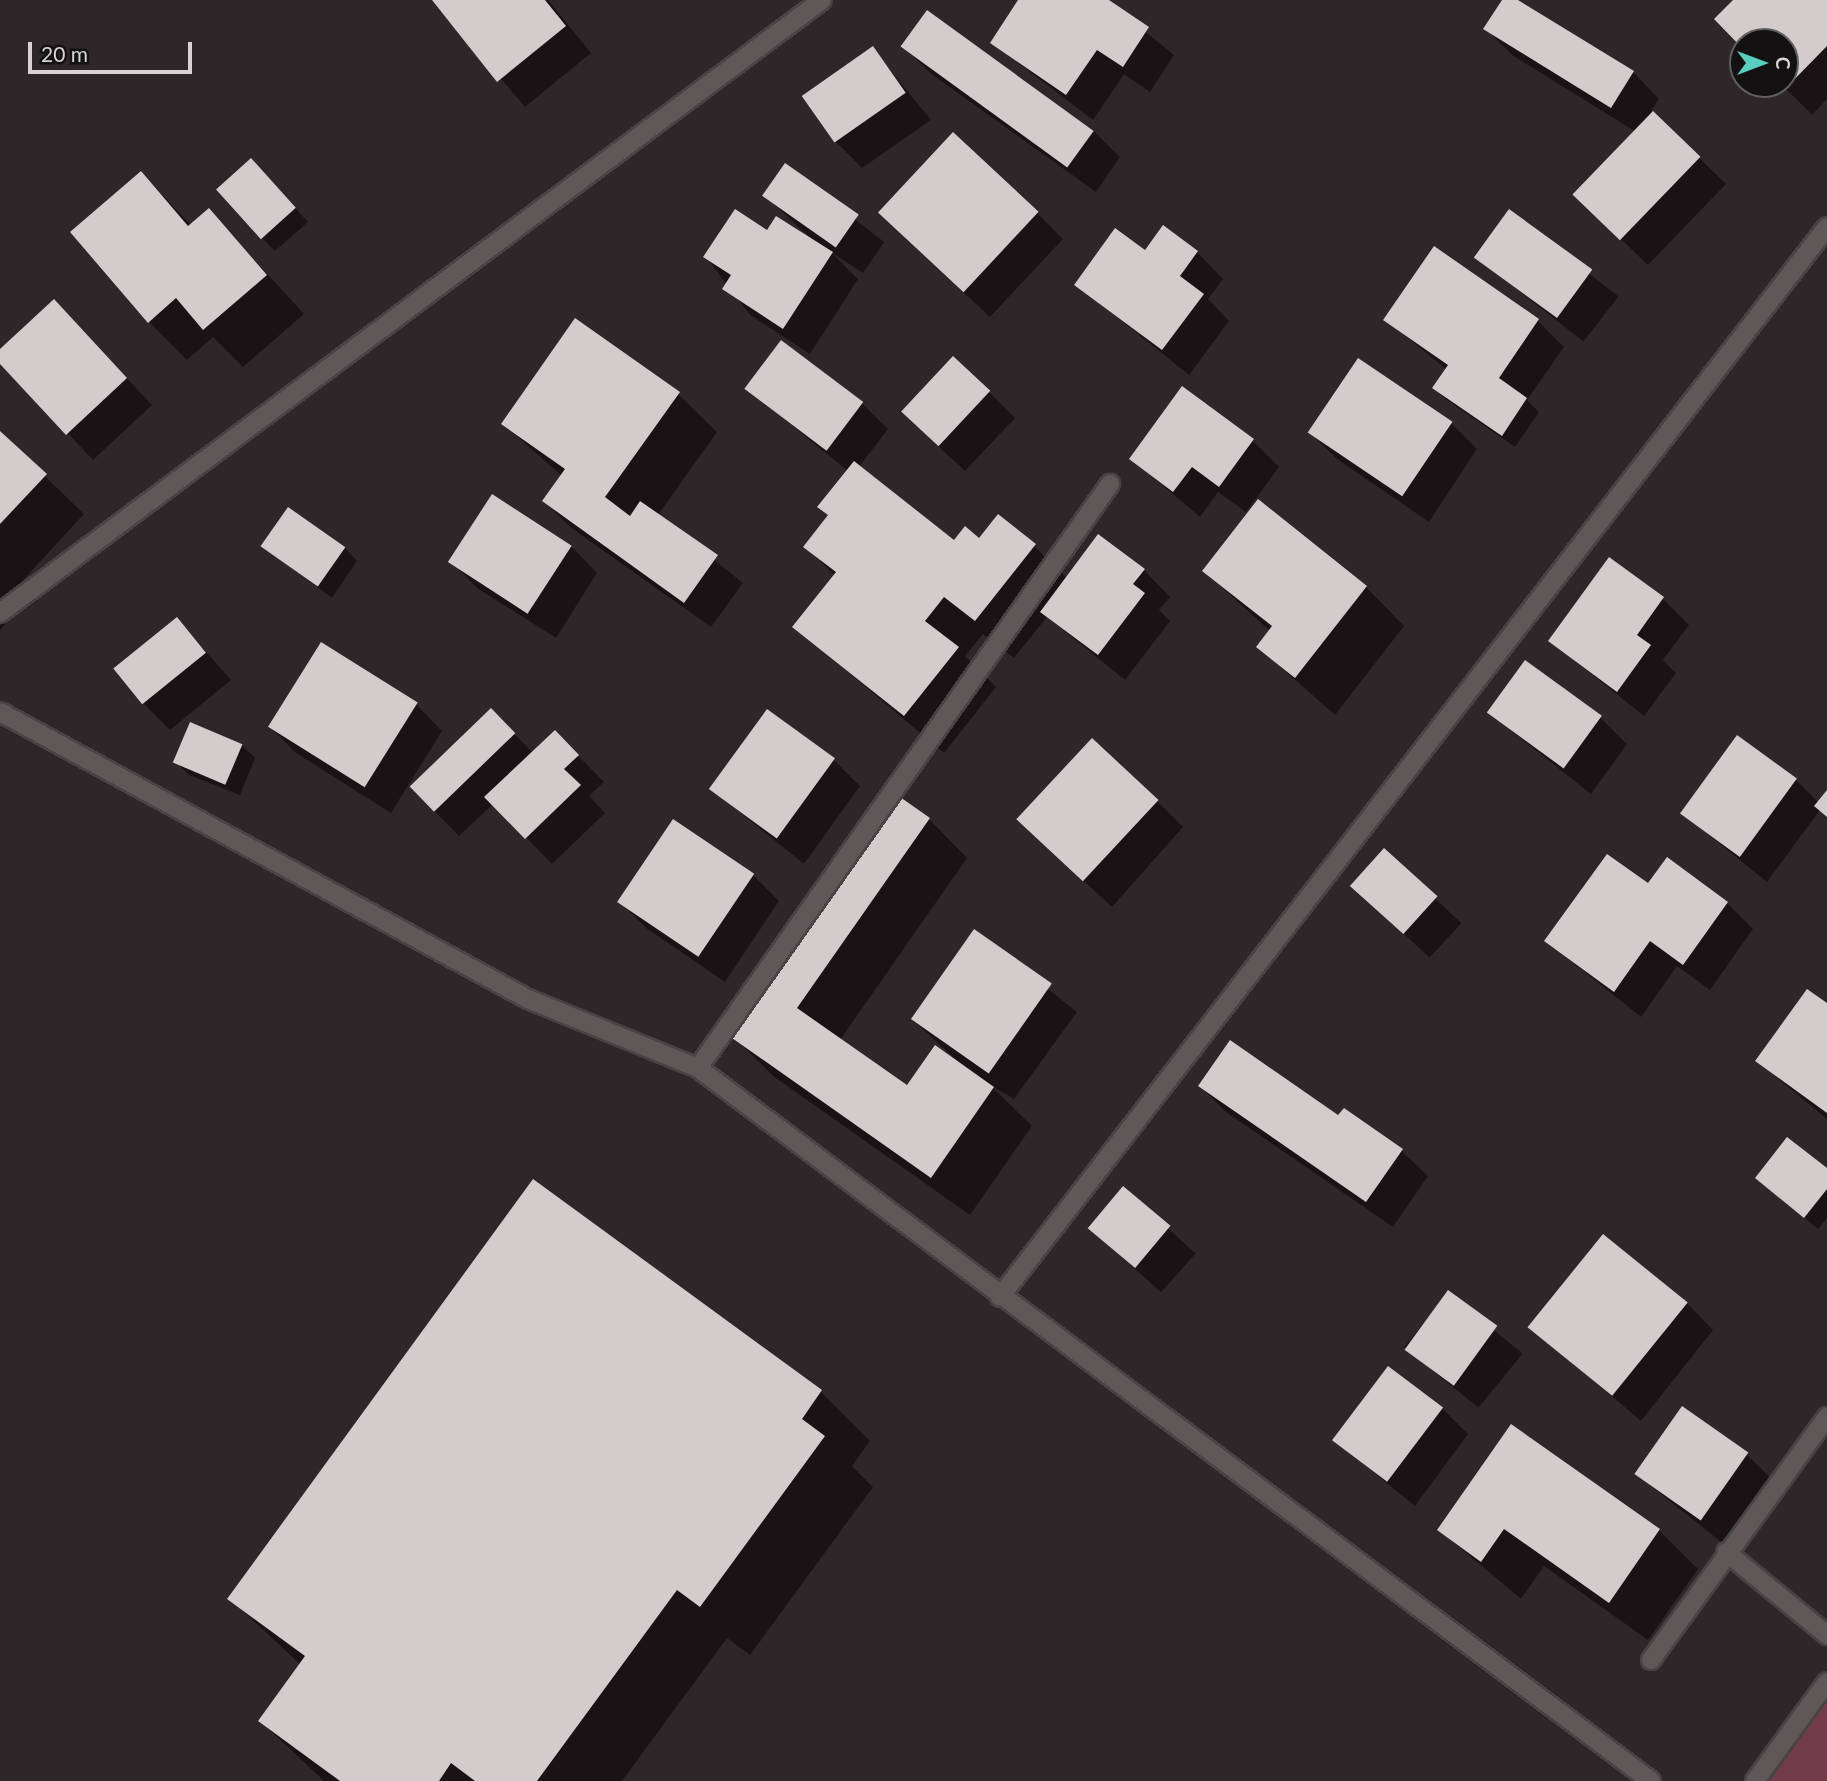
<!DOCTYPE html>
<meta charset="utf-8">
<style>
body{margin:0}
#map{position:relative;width:1827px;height:1781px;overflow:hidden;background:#2e2729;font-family:Lato,sans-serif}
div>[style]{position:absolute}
.green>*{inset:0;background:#713b49}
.shadow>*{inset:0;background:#0007;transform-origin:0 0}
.building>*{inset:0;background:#d4cbcd;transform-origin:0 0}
.roads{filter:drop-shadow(2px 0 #484344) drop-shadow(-2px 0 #484344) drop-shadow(0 2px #484344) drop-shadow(0 -2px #484344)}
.service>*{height:18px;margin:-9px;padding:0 9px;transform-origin:9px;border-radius:9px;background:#5f5758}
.minor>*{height:18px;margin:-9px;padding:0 9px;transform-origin:9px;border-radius:9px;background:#5f5758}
.tertiary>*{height:18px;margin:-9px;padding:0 9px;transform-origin:9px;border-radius:9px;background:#5f5758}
span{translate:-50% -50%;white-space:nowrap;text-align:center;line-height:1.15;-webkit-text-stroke:7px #141112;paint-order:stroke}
.north{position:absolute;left:1729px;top:28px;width:70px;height:70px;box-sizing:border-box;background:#141112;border:2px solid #625f60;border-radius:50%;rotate:90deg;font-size:19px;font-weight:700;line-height:28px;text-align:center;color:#d8d4d4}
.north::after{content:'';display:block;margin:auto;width:24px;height:32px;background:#58cebf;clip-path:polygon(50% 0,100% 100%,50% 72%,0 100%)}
.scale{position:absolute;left:28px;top:42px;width:164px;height:32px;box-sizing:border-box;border:4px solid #d8d4d4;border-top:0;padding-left:9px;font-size:21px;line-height:24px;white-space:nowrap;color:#d8d4d4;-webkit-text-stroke:5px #141112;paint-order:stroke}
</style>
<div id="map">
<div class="green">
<div style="clip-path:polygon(1827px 1701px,1827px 1781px,1768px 1781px)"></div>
</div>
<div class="shadow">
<div style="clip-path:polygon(434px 0,548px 0,591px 53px,525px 107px)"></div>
<div style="clip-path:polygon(1021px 0,1106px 0,1174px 55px,1150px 92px,1124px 74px,1093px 120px,992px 43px)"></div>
<div style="clip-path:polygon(1504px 0,1515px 0,1633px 72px,1659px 99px,1651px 111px,1726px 184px,1648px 265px,1602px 221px,1636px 132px,1512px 55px,1486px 29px)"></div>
<div style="clip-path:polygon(1735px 0,1827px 0,1827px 99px,1812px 115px,1781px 84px,1785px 42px,1743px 46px)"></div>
<div style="clip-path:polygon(904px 47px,1094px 131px,1120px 157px,1096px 192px,930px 73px)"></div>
<div style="clip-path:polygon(873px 49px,931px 120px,862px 168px,836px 142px)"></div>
<div style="clip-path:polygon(786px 165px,884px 242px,863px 273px,831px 252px,858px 279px,810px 354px,750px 315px,706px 257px,767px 232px,816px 243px,764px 195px)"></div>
<div style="clip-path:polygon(141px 173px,191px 225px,209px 210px,304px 314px,243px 367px,213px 337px,187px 360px,149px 322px)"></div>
<div style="clip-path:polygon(264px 173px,308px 222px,275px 251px,263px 239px)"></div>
<div style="left:1509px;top:211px;width:139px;height:57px;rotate:38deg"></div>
<div style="clip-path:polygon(1037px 213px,1063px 239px,990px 317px,906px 239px)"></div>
<div style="clip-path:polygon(1434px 248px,1538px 321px,1564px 347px,1527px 400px,1539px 412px,1515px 447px,1447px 400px,1434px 387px,1447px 370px,1386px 320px)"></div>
<div style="clip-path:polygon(1145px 252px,1197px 252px,1223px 279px,1208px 299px,1229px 321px,1189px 375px,1076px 284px)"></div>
<div style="clip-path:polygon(54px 301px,152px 405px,93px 460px,0 361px,0 351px)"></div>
<div style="clip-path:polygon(746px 388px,862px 403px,888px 429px,859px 467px,954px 543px,1034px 546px,1067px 578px,1144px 570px,1170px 597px,1159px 610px,1170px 621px,1125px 680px,1047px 617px,1014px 658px,983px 634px,965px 656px,996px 687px,944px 753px,795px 627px,835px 576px,806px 547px,829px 516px,820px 507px,848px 471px)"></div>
<div style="clip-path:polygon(989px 392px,1015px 418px,965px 471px,929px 438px)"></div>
<div style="clip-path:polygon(678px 394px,717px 432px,658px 515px,743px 583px,711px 627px,570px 527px,544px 501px,562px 476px,503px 424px)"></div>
<div style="clip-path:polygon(1451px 423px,1477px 449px,1429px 522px,1337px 459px,1310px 433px)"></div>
<div style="clip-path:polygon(0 433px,84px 514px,14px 590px,26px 602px,0 630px)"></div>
<div style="clip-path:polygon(1253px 441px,1279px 467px,1246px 512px,1218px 492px,1200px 517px,1131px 459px)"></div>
<div style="clip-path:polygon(492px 497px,571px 546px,597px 573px,556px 638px,477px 588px,451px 561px)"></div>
<div style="clip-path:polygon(263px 546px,345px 548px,357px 561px,332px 598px)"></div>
<div style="clip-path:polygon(1204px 571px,1366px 587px,1404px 626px,1335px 715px,1258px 647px,1270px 631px)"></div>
<div style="clip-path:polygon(1663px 599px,1689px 625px,1663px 660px,1676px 673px,1644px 716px,1550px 641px)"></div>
<div style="clip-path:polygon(177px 619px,231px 680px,170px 730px,144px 704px)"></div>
<div style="clip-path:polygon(416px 704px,442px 731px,391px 813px,296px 753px,270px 727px)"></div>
<div style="clip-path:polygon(491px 710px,533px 753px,555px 732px,604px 782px,589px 796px,605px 813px,552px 864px,493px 804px,459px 836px,433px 810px)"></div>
<div style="clip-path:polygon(1489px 713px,1601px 718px,1627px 744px,1591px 794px)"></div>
<div style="clip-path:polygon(242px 745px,255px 758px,240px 795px,189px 775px,176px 762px)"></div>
<div style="clip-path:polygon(834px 760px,860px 786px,804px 864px,711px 789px)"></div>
<div style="clip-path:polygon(1796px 780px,1819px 803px,1827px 792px,1827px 817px,1820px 810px,1767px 882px,1683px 814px)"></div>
<div style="clip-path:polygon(1157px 801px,1183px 827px,1112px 907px,1046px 846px)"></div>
<div style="clip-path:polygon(929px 819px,967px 858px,840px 1040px,908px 1088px,966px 1069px,912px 1019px,975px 931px,1077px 1012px,1014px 1099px,990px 1085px,1032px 1126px,970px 1215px,773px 1076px,734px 1037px)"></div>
<div style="left:1384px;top:851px;width:106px;height:47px;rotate:43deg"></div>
<div style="clip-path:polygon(753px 875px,779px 901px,725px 982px,646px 928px,620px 902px)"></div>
<div style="clip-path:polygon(1648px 885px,1727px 903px,1753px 929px,1710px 990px,1677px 966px,1641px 1017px,1546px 941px)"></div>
<div style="clip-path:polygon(1827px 1005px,1827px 1119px,1757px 1061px)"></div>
<div style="clip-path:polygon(1200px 1086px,1339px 1118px,1401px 1150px,1428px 1176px,1393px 1227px,1226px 1112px)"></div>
<div style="clip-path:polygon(1827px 1170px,1827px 1218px,1818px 1229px,1757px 1178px)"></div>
<div style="left:1123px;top:1188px;width:98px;height:52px;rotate:42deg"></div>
<div style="left:1448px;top:1293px;width:96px;height:70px;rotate:39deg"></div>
<div style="clip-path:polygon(1687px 1303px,1713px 1330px,1641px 1421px,1531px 1327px)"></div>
<div style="clip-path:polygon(821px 1392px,870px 1441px,852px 1466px,873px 1487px,750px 1655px,727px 1638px,622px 1781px,324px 1781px,260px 1721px,301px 1665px,230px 1599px)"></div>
<div style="clip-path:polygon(1442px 1408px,1468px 1434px,1415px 1506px,1335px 1441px)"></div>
<div style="clip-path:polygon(1511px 1426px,1659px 1530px,1698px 1569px,1648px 1640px,1544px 1566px,1521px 1599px,1439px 1530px)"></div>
<div style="clip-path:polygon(1746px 1454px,1773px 1480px,1726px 1546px,1636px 1474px)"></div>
</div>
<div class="building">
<div style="clip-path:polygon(432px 0,545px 0,566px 26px,497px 82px)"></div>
<div style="clip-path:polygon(1018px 0,1109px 0,1149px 27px,1123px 67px,1097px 50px,1066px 95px,990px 43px)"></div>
<div style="clip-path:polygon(1502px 0,1518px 0,1634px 71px,1611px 108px,1483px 29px)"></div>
<div style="clip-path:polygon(1733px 0,1827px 0,1827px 46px,1784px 90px,1778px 84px,1785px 84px,1785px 42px,1743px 42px,1743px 49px,1714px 19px)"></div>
<div style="left:927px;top:10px;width:206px;height:45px;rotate:36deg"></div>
<div style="left:873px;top:46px;width:57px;height:87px;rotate:55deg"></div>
<div style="left:1653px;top:111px;width:66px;height:116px;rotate:44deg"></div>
<div style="left:953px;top:132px;width:117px;height:110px;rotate:43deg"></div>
<div style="left:251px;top:158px;width:67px;height:47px;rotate:48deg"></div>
<div style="left:785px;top:163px;width:90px;height:40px;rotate:35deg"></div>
<div style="clip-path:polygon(141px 171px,188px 226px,209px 208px,267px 275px,203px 330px,176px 298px,148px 323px,70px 232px)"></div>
<div style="clip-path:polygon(735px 209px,767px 230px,776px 216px,833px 252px,783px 329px,722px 289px,731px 275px,703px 257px)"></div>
<div style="left:1509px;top:209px;width:103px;height:60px;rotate:36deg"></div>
<div style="clip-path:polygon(1163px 225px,1198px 251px,1180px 276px,1204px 294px,1162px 350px,1074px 285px,1115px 228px,1145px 250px)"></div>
<div style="clip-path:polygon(1434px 246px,1539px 319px,1499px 378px,1527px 398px,1502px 436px,1432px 388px,1448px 365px,1383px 320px)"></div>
<div style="clip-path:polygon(54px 299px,127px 378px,66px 435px,0 364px,0 349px)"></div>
<div style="clip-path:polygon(575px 318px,680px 392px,605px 497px,630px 516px,640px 501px,718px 555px,684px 603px,542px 501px,565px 469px,501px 424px)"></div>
<div style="left:781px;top:340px;width:103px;height:61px;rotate:37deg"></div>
<div style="left:953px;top:356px;width:51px;height:76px;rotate:43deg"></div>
<div style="left:1358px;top:358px;width:114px;height:90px;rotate:34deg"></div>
<div style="clip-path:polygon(1182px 386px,1254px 439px,1219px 487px,1192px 467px,1173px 492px,1129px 459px)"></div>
<div style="clip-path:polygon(0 431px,47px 474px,0 524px)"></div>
<div style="clip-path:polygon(854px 461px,954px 540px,965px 526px,979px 538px,998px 514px,1036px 544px,975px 621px,944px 597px,925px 621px,959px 647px,904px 716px,792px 627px,836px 572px,803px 547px,828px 515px,817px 507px)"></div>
<div style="left:492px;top:494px;width:95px;height:81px;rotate:33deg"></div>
<div style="clip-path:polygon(1258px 499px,1367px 586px,1295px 678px,1256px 647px,1272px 626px,1202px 571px)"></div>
<div style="left:288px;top:507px;width:70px;height:48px;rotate:35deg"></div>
<div style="clip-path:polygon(1098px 534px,1145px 569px,1133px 584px,1145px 593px,1098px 655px,1040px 612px)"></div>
<div style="clip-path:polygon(1609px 557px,1664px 597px,1637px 635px,1651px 645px,1617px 692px,1548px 641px)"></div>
<div style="left:177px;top:617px;width:46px;height:82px;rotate:51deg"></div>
<div style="left:321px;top:642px;width:114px;height:100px;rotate:32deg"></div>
<div style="left:1525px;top:660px;width:95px;height:65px;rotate:36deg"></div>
<div style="left:491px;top:708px;width:35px;height:113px;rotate:46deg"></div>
<div style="left:767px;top:709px;width:84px;height:99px;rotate:36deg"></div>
<div style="left:190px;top:722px;width:57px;height:44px;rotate:23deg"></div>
<div style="clip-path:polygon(555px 730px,579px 755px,564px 769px,581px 785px,525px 839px,484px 797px)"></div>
<div style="left:1737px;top:735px;width:74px;height:97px;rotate:36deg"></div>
<div style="left:1092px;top:738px;width:91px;height:111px;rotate:43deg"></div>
<div style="clip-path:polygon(1827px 790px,1827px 817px,1814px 806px)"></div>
<div style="clip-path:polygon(900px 797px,930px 818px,797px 1008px,907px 1085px,935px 1045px,994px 1087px,931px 1178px,732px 1038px)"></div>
<div style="left:673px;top:819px;width:98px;height:100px;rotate:34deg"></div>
<div style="left:1384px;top:848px;width:72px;height:51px;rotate:42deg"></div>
<div style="clip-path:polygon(1607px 854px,1648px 883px,1667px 857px,1728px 902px,1683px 965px,1650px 941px,1614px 992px,1544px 941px)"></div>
<div style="left:974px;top:929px;width:95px;height:110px;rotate:35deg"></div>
<div style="clip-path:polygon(1807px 989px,1827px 1003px,1827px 1113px,1755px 1061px)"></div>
<div style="clip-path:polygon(1230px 1040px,1338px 1115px,1344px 1108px,1403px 1149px,1366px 1202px,1198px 1086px)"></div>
<div style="clip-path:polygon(1787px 1137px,1827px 1168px,1827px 1189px,1804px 1218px,1755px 1178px)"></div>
<div style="clip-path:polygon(533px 1179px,822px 1390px,802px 1419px,825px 1436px,700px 1607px,677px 1590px,537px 1781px,475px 1781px,451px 1763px,439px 1781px,340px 1781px,258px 1721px,305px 1656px,227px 1599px)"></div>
<div style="left:1123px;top:1186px;width:62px;height:55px;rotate:40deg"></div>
<div style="left:1603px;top:1234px;width:109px;height:120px;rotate:39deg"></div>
<div style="left:1448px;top:1290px;width:61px;height:74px;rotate:36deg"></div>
<div style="left:1388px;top:1366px;width:69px;height:93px;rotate:37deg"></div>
<div style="left:1682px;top:1406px;width:81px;height:83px;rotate:35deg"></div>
<div style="clip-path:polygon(1511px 1424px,1660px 1529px,1609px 1603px,1504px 1529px,1481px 1562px,1437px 1530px)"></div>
</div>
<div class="roads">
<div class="service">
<div style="left:698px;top:1068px;width:715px;rotate:-54.8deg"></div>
</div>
<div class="minor">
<div style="left:0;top:613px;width:1025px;rotate:-36.71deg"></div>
<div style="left:0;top:712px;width:601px;rotate:28.53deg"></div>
<div style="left:528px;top:999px;width:183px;rotate:22.1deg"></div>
<div style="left:698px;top:1068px;width:1190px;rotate:36.8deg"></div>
<div style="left:1000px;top:1297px;width:1352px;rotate:-52.3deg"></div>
<div style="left:1726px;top:1552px;width:131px;rotate:39.4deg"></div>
<div style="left:1651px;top:1660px;width:300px;rotate:-54.1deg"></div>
</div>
<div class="tertiary">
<div style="left:1755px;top:1781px;width:122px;rotate:-54deg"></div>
</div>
</div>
<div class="north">С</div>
<div class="scale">20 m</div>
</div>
